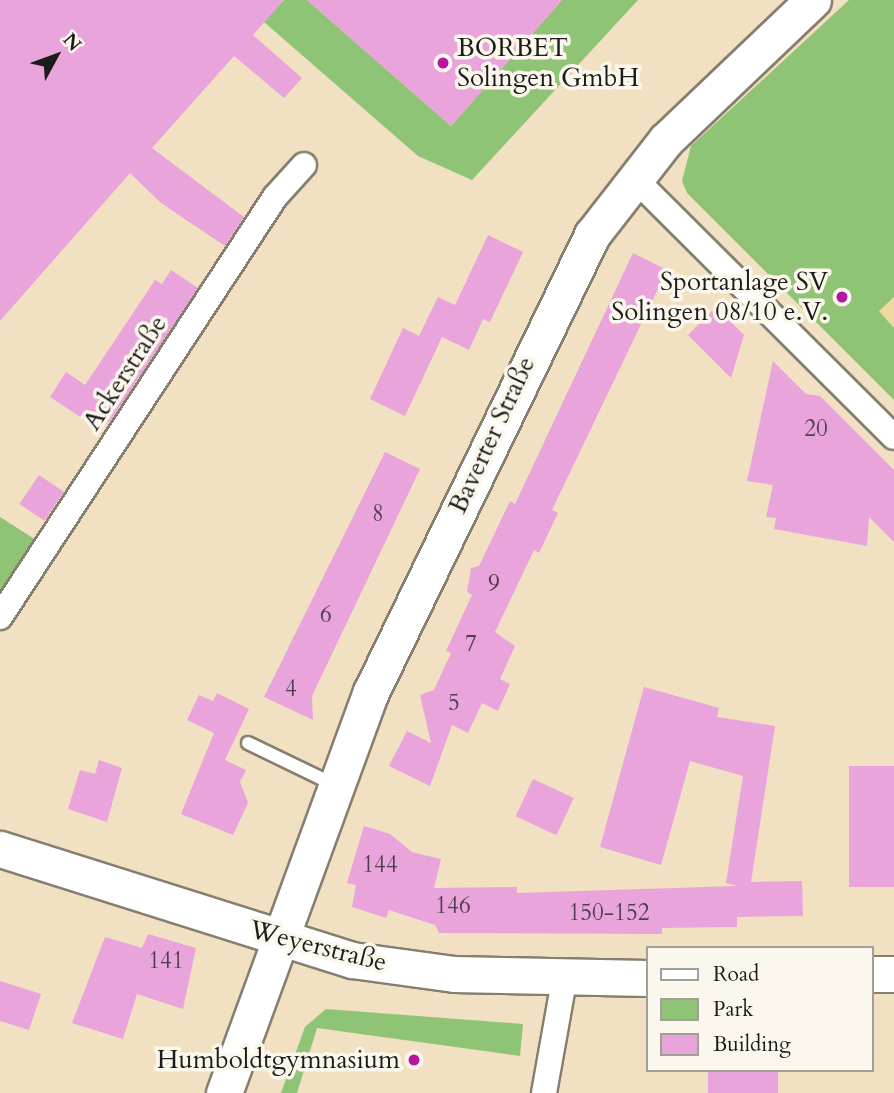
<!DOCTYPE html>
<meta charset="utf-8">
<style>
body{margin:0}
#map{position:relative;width:894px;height:1093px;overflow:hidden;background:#f1e0c1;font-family:Cardo,serif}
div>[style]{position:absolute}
.green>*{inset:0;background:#8fc375}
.sand>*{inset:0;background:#eeda9e}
.building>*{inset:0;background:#e9a4dc;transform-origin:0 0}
.roads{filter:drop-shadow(2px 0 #867e6e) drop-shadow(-2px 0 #867e6e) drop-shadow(0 2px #867e6e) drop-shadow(0 -2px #867e6e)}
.lane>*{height:12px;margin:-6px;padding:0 6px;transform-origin:6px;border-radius:6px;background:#fff}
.street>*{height:24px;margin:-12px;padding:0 12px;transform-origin:12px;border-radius:12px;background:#fff}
.secondary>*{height:35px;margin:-17.5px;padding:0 17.5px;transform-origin:17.5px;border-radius:17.5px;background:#fff}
.dots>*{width:19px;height:19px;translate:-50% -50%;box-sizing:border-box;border:4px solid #fbf7ec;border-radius:50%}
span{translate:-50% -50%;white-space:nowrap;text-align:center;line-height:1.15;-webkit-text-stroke:7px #fbf7ec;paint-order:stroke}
.number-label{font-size:23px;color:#4f3e4c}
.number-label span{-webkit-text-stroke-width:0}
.poi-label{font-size:26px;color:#1c1c1c}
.left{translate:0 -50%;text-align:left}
.right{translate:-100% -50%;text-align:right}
.street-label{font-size:26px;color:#1c1c1c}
.legend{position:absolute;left:646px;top:946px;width:228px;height:126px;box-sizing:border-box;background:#fbf7ec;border:2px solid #a29f99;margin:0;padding:9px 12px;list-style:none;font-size:21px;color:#1c1c1c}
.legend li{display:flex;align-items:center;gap:14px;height:35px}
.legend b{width:35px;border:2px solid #a29f99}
.north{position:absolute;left:21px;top:21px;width:70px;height:70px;-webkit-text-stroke:5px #fbf7ec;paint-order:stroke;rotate:49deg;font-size:19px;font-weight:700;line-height:28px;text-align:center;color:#1c1c1c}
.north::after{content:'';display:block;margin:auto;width:24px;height:32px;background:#1c1c1c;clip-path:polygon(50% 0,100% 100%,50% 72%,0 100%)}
</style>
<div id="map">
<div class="green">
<div style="clip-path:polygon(284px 0,307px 0,451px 126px,562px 0,638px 0,472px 180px,418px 156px,264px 22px)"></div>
<div style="clip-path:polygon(849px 0,894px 0,894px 400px,687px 193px,682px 181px,691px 146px)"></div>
<div style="clip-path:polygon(0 517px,36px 540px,0 595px)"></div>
<div style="clip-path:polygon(326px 1009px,523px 1024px,520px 1056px,317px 1028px,297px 1093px,281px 1093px,305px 1027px)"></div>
</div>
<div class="sand">
<div style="clip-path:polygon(894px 297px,894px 328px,879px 311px)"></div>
</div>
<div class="building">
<div style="clip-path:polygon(0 0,284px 0,253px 35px,302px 78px,284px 98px,234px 56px,152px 148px,244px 217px,225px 246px,161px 203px,130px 173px,0 321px)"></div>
<div style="clip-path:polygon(307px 0,562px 0,451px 126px)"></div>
<div style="clip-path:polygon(488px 235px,523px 252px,490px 322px,483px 319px,469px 350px,442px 337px,405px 416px,370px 399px,403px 328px,419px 336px,438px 297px,455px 305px)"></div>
<div style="clip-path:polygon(633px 253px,667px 270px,552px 510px,558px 513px,539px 553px,534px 550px,495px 632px,515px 646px,500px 679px,510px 684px,498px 711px,482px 703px,468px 733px,452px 725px,430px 786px,389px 766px,407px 731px,431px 743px,420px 695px,434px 690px,451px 653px,446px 651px,472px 595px,467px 592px,471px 568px,479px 566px,510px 501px,515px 504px)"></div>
<div style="clip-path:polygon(171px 270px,198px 288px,111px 420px,100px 430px,50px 397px,66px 372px,85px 385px,155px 280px,162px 284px)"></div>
<div style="clip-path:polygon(716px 307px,744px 335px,731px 378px,688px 335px)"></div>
<div style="clip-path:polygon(773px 361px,806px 394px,820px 396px,894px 470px,894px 542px,869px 517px,867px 546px,774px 529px,776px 518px,766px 517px,773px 485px,747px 481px)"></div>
<div style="clip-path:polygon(385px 452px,420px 469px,312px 696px,313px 720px,264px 697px)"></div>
<div style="left:39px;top:475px;width:30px;height:35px;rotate:34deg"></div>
<div style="clip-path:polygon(644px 687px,719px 708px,717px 717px,775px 726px,751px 882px,802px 881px,803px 916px,737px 917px,737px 927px,662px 928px,662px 934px,439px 933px,435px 925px,389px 910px,386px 918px,352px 907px,356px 885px,347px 883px,364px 826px,390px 834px,412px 852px,441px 859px,434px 888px,517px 887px,517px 893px,737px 886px,726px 883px,743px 776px,690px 761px,661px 865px,600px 847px)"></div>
<div style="clip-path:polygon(217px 693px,249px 709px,225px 760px,246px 770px,240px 782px,248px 803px,233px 835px,181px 814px,214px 733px,187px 720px,199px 695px,213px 701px)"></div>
<div style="clip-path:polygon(99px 760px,122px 768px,107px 822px,68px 809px,80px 770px,95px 774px)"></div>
<div style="left:849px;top:766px;width:45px;height:121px"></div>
<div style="left:533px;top:779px;width:45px;height:41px;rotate:25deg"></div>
<div style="clip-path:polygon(148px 934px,196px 948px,183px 1009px,137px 994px,123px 1039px,72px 1023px,105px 937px,142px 948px)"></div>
<div style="clip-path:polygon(0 981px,41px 994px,29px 1030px,0 1021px)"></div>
<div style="left:708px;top:1070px;width:70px;height:23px"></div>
</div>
<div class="roads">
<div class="lane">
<div style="left:248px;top:743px;width:94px;rotate:25.8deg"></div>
</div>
<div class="street">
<div style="left:633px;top:177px;width:368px;rotate:44.9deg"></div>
<div style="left:0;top:617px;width:502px;rotate:-56.78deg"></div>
<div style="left:275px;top:197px;width:43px;rotate:-47.8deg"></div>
<div style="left:544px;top:1093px;width:120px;rotate:-79.9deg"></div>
</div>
<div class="secondary">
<div style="left:0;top:849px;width:369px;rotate:17.5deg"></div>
<div style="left:352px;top:960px;width:103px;rotate:7.8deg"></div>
<div style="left:454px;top:974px;width:193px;rotate:1.2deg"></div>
<div style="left:871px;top:974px;width:23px"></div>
<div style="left:224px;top:1093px;width:427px;rotate:-69.9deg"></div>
<div style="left:371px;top:692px;width:508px;rotate:-64.19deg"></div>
<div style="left:592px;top:235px;width:120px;rotate:-52.1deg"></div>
<div style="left:666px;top:140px;width:203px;rotate:-43.6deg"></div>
</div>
</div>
<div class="dots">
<div style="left:443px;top:63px;background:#b5179e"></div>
<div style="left:842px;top:297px;background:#b5179e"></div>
<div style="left:414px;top:1060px;background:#b5179e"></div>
</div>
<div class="number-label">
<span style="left:816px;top:429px">20</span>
<span style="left:378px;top:514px">8</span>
<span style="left:494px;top:584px">9</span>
<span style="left:326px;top:615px">6</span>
<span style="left:471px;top:644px">7</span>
<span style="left:291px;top:689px">4</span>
<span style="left:454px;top:703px">5</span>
<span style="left:380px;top:865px">144</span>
<span style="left:453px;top:906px">146</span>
<span style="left:609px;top:913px">150-152</span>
<span style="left:166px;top:961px">141</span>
</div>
<div class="poi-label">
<span class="left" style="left:457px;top:63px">BORBET<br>Solingen GmbH</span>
<span class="right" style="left:828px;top:297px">Sportanlage SV<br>Solingen 08/10 e.V.</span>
<span class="right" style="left:400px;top:1060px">Humboldtgymnasium</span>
</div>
<div class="street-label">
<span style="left:125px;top:373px;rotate:-57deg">Ackerstraße</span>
<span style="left:492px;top:435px;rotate:-65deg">Baverter Straße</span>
<span style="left:318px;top:946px;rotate:14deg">Weyerstraße</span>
</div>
<ul class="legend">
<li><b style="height:9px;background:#fff"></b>Road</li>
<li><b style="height:19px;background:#8fc375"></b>Park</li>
<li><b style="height:19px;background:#e9a4dc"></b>Building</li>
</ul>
<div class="north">N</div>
</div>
